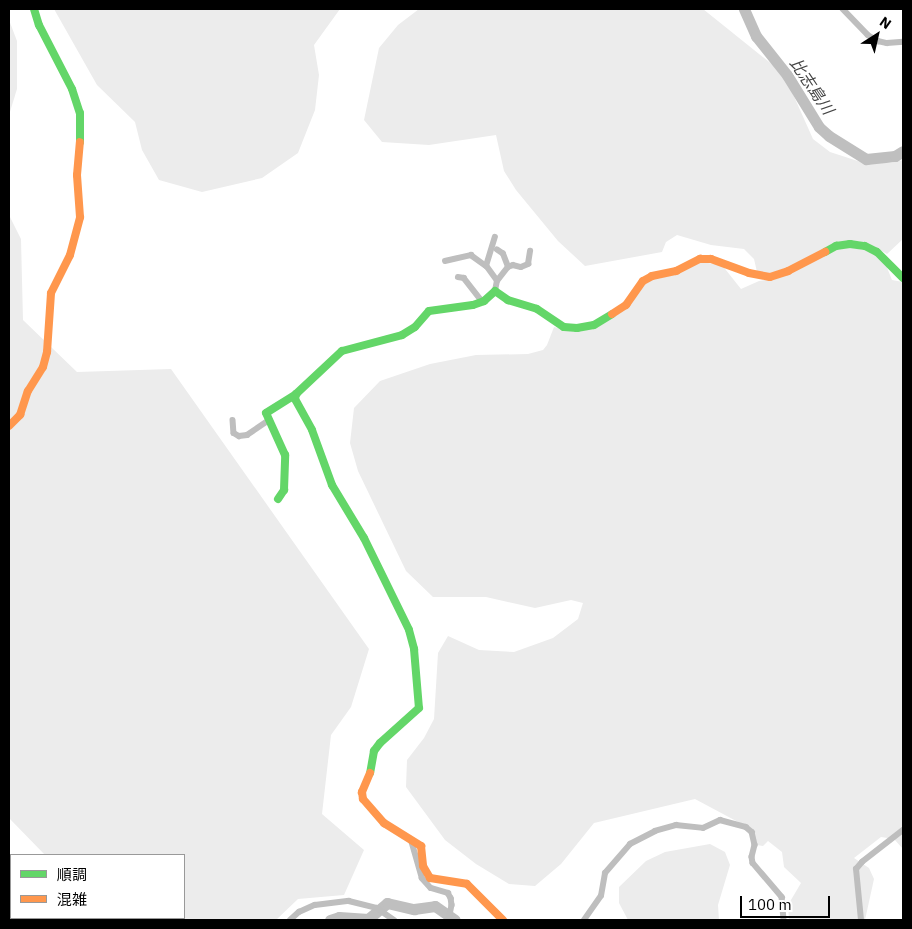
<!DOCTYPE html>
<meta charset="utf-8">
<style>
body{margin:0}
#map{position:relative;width:912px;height:929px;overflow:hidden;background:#fff;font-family:"IBM Plex Sans","Noto Sans JP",sans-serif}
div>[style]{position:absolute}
.green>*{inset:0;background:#ececec}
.river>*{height:11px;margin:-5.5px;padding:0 5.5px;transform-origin:5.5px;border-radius:5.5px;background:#bfbfbf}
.street>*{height:5.5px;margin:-2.75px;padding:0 2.75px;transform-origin:2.75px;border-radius:2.75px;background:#bebebe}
.fast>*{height:8px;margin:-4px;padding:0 4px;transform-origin:4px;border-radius:4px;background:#63d668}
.slow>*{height:8px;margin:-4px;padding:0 4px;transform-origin:4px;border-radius:4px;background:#ff974d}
span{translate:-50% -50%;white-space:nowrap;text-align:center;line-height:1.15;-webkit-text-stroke:4px #fff;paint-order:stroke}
.water-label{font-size:16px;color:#444;font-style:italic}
.frame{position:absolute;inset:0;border:10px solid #000;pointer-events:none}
.legend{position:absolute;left:10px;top:854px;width:175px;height:65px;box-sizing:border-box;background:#fff;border:1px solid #999;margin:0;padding:6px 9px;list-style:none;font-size:15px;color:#000}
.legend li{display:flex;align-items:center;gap:10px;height:25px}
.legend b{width:25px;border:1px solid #999}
.north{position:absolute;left:852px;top:10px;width:50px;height:50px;-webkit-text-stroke:4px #fff;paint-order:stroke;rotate:35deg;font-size:14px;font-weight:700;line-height:20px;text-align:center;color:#000}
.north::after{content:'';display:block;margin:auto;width:18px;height:22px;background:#000;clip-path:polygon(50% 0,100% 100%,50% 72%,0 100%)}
.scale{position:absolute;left:740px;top:896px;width:90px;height:22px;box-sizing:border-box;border:2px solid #000;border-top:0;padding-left:6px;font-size:15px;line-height:18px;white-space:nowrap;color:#000;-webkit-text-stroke:4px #fff;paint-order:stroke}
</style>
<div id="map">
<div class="green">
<div style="clip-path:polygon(54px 9px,340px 9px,314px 45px,319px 75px,315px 110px,298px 153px,262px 178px,202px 192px,159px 180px,142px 150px,135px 122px,97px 85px)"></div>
<div style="clip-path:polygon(419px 9px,703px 9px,784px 74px,813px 139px,830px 152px,864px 163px,892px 163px,903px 160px,903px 239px,887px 254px,875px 247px,858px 241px,769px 274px,757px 272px,754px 259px,744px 249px,711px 245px,677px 235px,666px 242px,662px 252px,585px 266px,558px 241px,516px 190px,504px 171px,496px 135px,429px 145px,382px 142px,364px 120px,379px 48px,398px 25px)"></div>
<div style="clip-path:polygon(9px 20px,17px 41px,17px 89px,9px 115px)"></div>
<div style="clip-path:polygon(9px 215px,21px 239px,23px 320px,77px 372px,171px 369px,369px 649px,351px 707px,331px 735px,322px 814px,364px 850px,344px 895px,298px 899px,276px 920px,38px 920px,37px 918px,184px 918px,184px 855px,45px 855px,9px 818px)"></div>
<div style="clip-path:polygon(847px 247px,870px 251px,886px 265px,892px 280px,903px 282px,903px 849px,894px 839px,881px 837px,854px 858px,869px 868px,874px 879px,865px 920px,789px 920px,788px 905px,801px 883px,784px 867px,782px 852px,768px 841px,763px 846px,757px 845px,753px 830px,695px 799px,594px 823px,561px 864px,535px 886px,509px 884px,476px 864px,445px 840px,406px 787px,407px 760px,424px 738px,434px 719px,438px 653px,448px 636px,479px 650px,514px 652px,553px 638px,578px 619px,583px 603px,571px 600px,535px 608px,486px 597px,433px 597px,406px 571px,358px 471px,350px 443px,354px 408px,380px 381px,430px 364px,476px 355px,528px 354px,543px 350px,547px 345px,554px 327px,570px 331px,596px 328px,648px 281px,701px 262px,722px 265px,741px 289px,759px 281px,782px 277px,836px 250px)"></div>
<div style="clip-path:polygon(710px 844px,725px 852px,730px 865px,718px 905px,719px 920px,628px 920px,619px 903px,619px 887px,646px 861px,665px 852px)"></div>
</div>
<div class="river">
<div style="left:744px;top:9px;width:30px;rotate:66deg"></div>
<div style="left:756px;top:36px;width:50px;rotate:51.5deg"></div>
<div style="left:787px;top:75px;width:61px;rotate:58.4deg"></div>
<div style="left:819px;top:127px;width:13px;rotate:42deg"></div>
<div style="left:829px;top:136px;width:44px;rotate:31.9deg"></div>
<div style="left:866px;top:159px;width:29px;rotate:-6deg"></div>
<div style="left:895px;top:156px;width:9px;rotate:-32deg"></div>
<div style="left:330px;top:920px;width:9px;rotate:-18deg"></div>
<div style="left:339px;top:917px;width:29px;rotate:4deg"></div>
<div style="left:368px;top:919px;width:25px;rotate:-40deg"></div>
<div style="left:387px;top:903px;width:28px;rotate:13deg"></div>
<div style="left:414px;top:909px;width:21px;rotate:-8deg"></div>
<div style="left:435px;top:906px;width:24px;rotate:35deg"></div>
</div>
<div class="street">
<div style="left:843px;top:9px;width:36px;rotate:46deg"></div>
<div style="left:868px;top:35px;width:12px;rotate:31deg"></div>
<div style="left:878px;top:41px;width:9px;rotate:13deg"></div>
<div style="left:887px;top:43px;width:16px;rotate:-4deg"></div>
<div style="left:445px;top:261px;width:27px;rotate:-13deg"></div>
<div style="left:471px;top:255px;width:19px;rotate:36deg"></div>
<div style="left:508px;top:267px;width:5px;rotate:-22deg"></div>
<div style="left:513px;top:265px;width:8px;rotate:14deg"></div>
<div style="left:521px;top:267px;width:8px;rotate:-23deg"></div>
<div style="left:528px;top:264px;width:13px;rotate:-81deg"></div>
<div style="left:458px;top:277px;width:6px;rotate:9deg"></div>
<div style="left:464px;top:278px;width:29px;rotate:52deg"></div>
<div style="left:497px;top:281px;width:18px;rotate:-52deg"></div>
<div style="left:508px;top:267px;width:14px;rotate:-111deg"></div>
<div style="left:503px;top:254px;width:7px;rotate:-146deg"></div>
<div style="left:495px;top:291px;width:10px;rotate:-79deg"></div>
<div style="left:497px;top:281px;width:19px;rotate:-126deg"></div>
<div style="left:486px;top:266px;width:30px;rotate:-73deg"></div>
<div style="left:233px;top:420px;width:13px;rotate:86deg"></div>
<div style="left:234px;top:433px;width:6px;rotate:31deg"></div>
<div style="left:239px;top:436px;width:8px;rotate:-7deg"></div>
<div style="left:247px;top:435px;width:27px;rotate:-34deg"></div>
<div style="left:412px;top:842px;width:37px;rotate:74deg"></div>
<div style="left:422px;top:878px;width:13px;rotate:48deg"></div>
<div style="left:431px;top:888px;width:18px;rotate:16deg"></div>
<div style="left:448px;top:893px;width:6px;rotate:59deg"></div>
<div style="left:451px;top:898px;width:7px;rotate:82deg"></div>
<div style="left:452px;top:905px;width:15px;rotate:101deg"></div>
<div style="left:35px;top:918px;width:2px;rotate:90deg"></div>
<div style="left:290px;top:920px;width:12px;rotate:-42deg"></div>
<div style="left:299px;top:912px;width:17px;rotate:-24deg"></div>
<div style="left:315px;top:905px;width:34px;rotate:-7deg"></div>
<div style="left:349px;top:901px;width:29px;rotate:14deg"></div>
<div style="left:377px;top:908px;width:21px;rotate:35deg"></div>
<div style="left:584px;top:920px;width:29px;rotate:-55deg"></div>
<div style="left:601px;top:896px;width:23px;rotate:-80deg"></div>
<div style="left:605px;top:873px;width:38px;rotate:-49deg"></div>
<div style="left:630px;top:844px;width:28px;rotate:-27deg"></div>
<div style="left:655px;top:831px;width:22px;rotate:-16deg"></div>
<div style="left:676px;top:825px;width:27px;rotate:6deg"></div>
<div style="left:703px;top:828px;width:19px;rotate:-25deg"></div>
<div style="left:720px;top:820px;width:27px;rotate:15deg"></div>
<div style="left:746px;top:827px;width:8px;rotate:40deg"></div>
<div style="left:752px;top:832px;width:13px;rotate:77deg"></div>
<div style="left:755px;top:845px;width:12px;rotate:104deg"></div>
<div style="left:752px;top:857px;width:6px;rotate:81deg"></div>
<div style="left:753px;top:863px;width:45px;rotate:49.5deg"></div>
<div style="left:782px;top:897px;width:23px;rotate:85deg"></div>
<div style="left:861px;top:920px;width:51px;rotate:-95.6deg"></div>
<div style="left:856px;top:869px;width:9px;rotate:-49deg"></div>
<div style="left:862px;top:862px;width:52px;rotate:-38deg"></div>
</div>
<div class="fast">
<div style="left:34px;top:9px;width:17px;rotate:73deg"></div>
<div style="left:39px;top:25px;width:72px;rotate:62.7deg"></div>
<div style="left:72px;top:89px;width:25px;rotate:72deg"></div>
<div style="left:80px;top:113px;width:29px;rotate:90deg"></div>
<div style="left:825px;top:252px;width:13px;rotate:-29deg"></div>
<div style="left:836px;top:246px;width:14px;rotate:-8deg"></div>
<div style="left:850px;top:244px;width:15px;rotate:8deg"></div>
<div style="left:865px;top:246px;width:13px;rotate:27deg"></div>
<div style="left:877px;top:252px;width:37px;rotate:45deg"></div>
<div style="left:296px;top:394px;width:5px;rotate:101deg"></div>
<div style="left:295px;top:399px;width:35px;rotate:61deg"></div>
<div style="left:312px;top:430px;width:59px;rotate:70deg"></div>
<div style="left:332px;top:485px;width:62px;rotate:58.9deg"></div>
<div style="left:364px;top:538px;width:102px;rotate:63.9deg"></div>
<div style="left:409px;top:630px;width:20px;rotate:75deg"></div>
<div style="left:414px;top:649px;width:59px;rotate:85.2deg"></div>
<div style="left:419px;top:708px;width:52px;rotate:138.1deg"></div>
<div style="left:380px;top:743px;width:10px;rotate:127deg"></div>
<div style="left:374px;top:751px;width:22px;rotate:100deg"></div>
<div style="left:278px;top:499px;width:11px;rotate:-56deg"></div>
<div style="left:284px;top:490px;width:35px;rotate:-88deg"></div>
<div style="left:285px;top:455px;width:46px;rotate:-114.3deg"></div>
<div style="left:266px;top:413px;width:36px;rotate:-32deg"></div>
<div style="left:296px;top:394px;width:63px;rotate:-43.1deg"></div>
<div style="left:342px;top:351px;width:62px;rotate:-14.9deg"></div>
<div style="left:402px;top:335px;width:15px;rotate:-32deg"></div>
<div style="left:415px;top:327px;width:21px;rotate:-49deg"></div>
<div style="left:429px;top:311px;width:44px;rotate:-7.8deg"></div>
<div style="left:473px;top:305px;width:12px;rotate:-20deg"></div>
<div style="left:484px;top:301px;width:15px;rotate:-42deg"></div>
<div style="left:495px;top:291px;width:16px;rotate:35deg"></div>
<div style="left:508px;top:300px;width:30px;rotate:17deg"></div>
<div style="left:537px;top:309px;width:32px;rotate:34deg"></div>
<div style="left:564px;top:327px;width:13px;rotate:4deg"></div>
<div style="left:577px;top:328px;width:17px;rotate:-10deg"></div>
<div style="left:594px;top:325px;width:21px;rotate:-31deg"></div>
</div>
<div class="slow">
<div style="left:612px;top:314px;width:17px;rotate:-33deg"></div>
<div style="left:626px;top:305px;width:29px;rotate:-55deg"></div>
<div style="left:643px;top:281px;width:10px;rotate:-29deg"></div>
<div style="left:652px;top:276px;width:25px;rotate:-12deg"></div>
<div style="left:676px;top:271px;width:27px;rotate:-27deg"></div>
<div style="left:700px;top:259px;width:11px"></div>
<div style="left:711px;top:259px;width:40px;rotate:20.2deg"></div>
<div style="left:749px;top:273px;width:21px;rotate:11deg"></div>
<div style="left:770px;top:277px;width:19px;rotate:-18deg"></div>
<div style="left:788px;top:271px;width:42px;rotate:-27.2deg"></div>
<div style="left:9px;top:426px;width:16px;rotate:-45deg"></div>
<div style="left:20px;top:415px;width:25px;rotate:-72deg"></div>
<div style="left:28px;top:391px;width:28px;rotate:-58deg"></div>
<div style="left:43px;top:367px;width:16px;rotate:-75deg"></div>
<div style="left:47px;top:352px;width:59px;rotate:-86.1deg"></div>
<div style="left:51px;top:293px;width:42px;rotate:-63.4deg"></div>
<div style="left:70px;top:255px;width:39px;rotate:-75deg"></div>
<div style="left:80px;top:217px;width:42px;rotate:-94.1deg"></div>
<div style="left:77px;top:175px;width:33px;rotate:-85deg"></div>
<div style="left:370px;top:773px;width:21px;rotate:113deg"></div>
<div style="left:362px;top:792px;width:7px;rotate:82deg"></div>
<div style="left:363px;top:799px;width:32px;rotate:49deg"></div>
<div style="left:384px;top:823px;width:44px;rotate:31.9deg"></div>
<div style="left:421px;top:846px;width:20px;rotate:84deg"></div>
<div style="left:423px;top:866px;width:14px;rotate:60deg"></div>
<div style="left:430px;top:878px;width:37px;rotate:9deg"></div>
<div style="left:467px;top:884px;width:51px;rotate:45deg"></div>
</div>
<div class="water-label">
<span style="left:812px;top:86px;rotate:56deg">比志島川</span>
</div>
<div class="frame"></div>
<ul class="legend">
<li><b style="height:6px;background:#63d668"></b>順調</li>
<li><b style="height:6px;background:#ff974d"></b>混雑</li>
</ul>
<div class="north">N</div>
<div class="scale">100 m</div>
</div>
